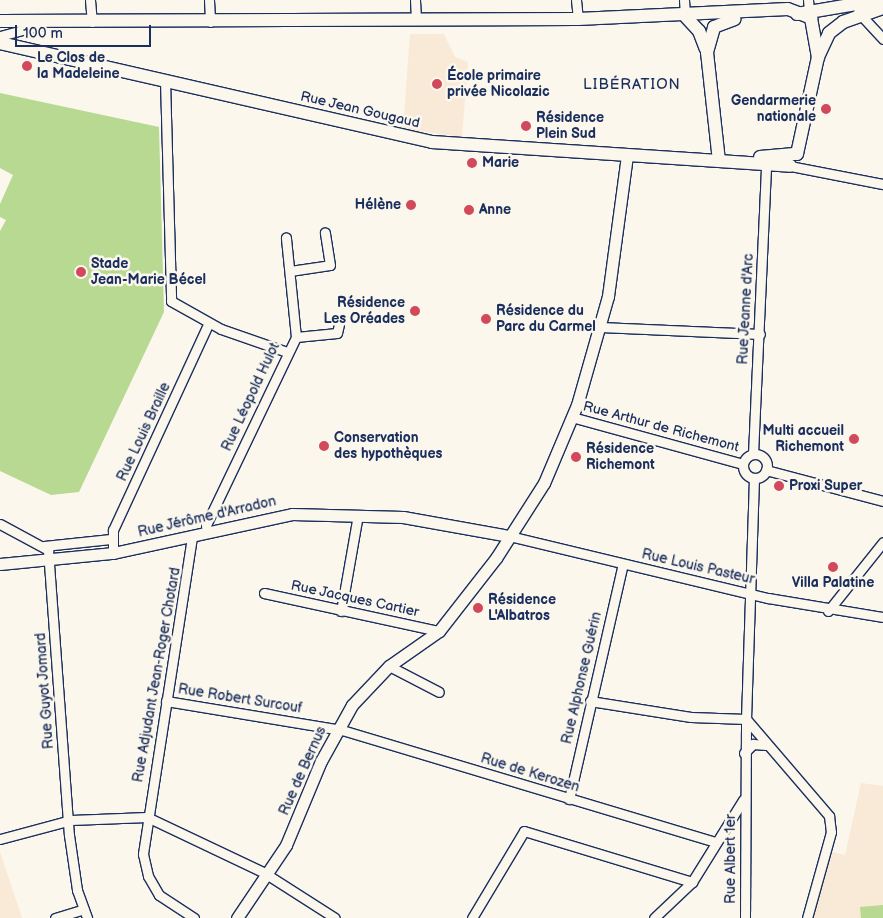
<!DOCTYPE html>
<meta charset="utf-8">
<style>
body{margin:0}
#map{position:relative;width:883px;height:918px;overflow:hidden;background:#fbf7ec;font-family:"Balsamiq Sans",sans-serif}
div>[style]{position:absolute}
.built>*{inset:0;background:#f8ead6}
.green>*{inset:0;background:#b8d992}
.roads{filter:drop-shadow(1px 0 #1b2f5e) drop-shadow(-1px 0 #1b2f5e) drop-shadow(0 1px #1b2f5e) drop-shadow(0 -1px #1b2f5e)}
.minor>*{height:9px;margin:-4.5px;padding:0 4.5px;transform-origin:4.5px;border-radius:4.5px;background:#fbf7ec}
.minor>.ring{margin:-4.5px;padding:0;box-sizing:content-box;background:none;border:9px solid #fbf7ec;border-radius:50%}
.tertiary>*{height:11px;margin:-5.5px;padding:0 5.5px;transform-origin:5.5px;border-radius:5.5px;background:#fbf7ec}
.secondary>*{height:12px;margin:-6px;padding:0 6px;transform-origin:6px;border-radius:6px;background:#fbf7ec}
.dots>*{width:14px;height:14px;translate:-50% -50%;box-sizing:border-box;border:2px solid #fbf7ec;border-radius:50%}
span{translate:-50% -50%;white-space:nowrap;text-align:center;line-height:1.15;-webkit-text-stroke:5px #fbf7ec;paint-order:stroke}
.poi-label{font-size:14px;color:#1b2f5e;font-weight:700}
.left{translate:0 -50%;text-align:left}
.right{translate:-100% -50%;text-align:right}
.street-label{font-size:14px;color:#1b2f5e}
.neighbourhood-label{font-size:15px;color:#1b2f5e;letter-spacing:1px}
.scale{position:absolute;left:15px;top:25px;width:136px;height:22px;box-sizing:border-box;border:2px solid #1b2f5e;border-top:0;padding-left:6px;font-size:15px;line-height:18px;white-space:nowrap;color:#1b2f5e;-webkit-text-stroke:4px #fbf7ec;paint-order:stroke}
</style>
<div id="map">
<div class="built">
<div style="clip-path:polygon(410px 34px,444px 34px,455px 57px,468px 62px,462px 137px,403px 129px)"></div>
<div style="clip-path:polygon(861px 783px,883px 786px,883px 918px,810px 918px,828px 851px,845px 855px)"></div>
<div style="clip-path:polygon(0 852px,22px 918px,0 918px)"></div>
</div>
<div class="green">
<div style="clip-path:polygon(0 93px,159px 127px,164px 312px,79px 492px,51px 495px,0 471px,0 231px,6px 220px,0 217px,0 204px,13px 175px,0 168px)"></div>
<div style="clip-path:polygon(883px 905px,883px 918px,861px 918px,860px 907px)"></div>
</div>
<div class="roads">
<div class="minor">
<div style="left:90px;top:0;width:22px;rotate:85deg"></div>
<div style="left:209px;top:0;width:22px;rotate:87deg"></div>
<div style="left:415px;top:0;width:20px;rotate:87deg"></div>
<div style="left:576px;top:0;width:19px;rotate:84deg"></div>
<div style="left:684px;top:0;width:16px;rotate:86deg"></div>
<div style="left:808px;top:0;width:9px;rotate:84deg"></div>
<div style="left:858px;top:12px;width:37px;rotate:47deg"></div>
<div style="left:0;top:36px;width:42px;rotate:-15deg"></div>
<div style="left:165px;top:80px;width:221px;rotate:88.4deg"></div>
<div style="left:171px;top:301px;width:57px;rotate:29.2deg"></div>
<div style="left:221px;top:329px;width:70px;rotate:19.2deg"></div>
<div style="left:790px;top:166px;width:95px;rotate:11deg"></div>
<div style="left:290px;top:271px;width:40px;rotate:-8.5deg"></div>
<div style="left:330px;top:265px;width:33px;rotate:-99deg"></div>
<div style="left:600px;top:327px;width:160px;rotate:2.5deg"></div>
<div style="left:296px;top:337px;width:41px;rotate:-5.6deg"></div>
<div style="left:337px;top:333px;width:9px;rotate:-77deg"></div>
<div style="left:572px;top:417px;width:177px;rotate:15.4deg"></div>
<div style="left:753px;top:454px;width:289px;rotate:-87.4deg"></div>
<div class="ring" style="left:743px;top:454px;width:15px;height:15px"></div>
<div style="left:766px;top:470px;width:121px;rotate:14.8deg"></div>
<div style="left:754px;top:478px;width:241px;rotate:91.9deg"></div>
<div style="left:746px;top:719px;width:128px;rotate:49.4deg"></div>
<div style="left:829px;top:816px;width:16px;rotate:83deg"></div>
<div style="left:831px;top:832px;width:89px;rotate:105.6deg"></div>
<div style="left:0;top:524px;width:55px;rotate:28.4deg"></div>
<div style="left:48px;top:550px;width:286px;rotate:85.8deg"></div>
<div style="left:69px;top:835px;width:56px;rotate:81.7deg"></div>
<div style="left:77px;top:890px;width:30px;rotate:70deg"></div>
<div style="left:207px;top:533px;width:8px;rotate:-97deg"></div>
<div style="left:206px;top:525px;width:208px;rotate:-64.4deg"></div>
<div style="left:296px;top:337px;width:100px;rotate:-95.8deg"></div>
<div style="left:509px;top:536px;width:266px;rotate:13.5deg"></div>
<div style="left:768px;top:598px;width:117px;rotate:9.4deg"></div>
<div style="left:192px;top:537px;width:321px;rotate:98.8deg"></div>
<div style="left:143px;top:854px;width:23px;rotate:77deg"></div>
<div style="left:148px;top:876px;width:22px;rotate:60deg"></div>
<div style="left:159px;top:895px;width:42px;rotate:33.3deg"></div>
<div style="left:44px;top:546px;width:67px;rotate:-6deg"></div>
<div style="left:113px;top:553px;width:23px;rotate:-90deg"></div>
<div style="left:113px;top:530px;width:227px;rotate:-65.2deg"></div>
<div style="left:264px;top:593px;width:179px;rotate:12.3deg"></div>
<div style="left:341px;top:611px;width:97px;rotate:-80deg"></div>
<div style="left:828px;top:611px;width:88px;rotate:-51.4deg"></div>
<div style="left:389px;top:666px;width:56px;rotate:27.5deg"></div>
<div style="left:166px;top:701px;width:178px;rotate:9.4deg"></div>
<div style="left:342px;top:730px;width:389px;rotate:16.7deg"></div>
<div style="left:590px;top:701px;width:102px;rotate:9deg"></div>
<div style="left:691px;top:717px;width:55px;rotate:2.1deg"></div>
<div style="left:744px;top:753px;width:13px;rotate:-45deg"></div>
<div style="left:753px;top:744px;width:13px;rotate:4deg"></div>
<div style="left:569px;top:799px;width:241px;rotate:-77.1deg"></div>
<div style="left:0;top:839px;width:73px;rotate:-15deg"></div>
<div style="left:71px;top:820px;width:76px;rotate:-2.3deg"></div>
<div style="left:147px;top:817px;width:128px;rotate:25.4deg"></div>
<div style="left:263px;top:872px;width:85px;rotate:32.6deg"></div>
<div style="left:55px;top:918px;width:30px;rotate:-17deg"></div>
<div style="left:472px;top:918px;width:101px;rotate:-59.1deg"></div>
<div style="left:524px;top:831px;width:176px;rotate:16.9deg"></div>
<div style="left:654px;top:918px;width:52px;rotate:-43.5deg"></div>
<div style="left:692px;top:882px;width:97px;rotate:-58.1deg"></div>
<div style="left:745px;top:918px;width:199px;rotate:-89.7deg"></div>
</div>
<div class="tertiary">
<div style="left:0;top:564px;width:114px;rotate:-5.6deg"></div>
<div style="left:113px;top:553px;width:183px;rotate:-12.3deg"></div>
<div style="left:292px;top:514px;width:111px;rotate:1.5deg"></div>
<div style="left:403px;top:517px;width:108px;rotate:10.2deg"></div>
<div style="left:237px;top:918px;width:88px;rotate:-56.1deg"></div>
<div style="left:286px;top:845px;width:91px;rotate:-67.4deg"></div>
<div style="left:321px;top:761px;width:64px;rotate:-61deg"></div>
<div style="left:352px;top:705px;width:54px;rotate:-46.5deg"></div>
<div style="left:389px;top:666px;width:61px;rotate:-35deg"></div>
<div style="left:439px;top:631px;width:93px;rotate:-52deg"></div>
<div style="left:496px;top:558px;width:89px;rotate:-57.4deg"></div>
<div style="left:544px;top:483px;width:85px;rotate:-67.1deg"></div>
<div style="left:577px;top:405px;width:113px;rotate:-74.1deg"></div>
<div style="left:608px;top:296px;width:142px;rotate:-82.3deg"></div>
</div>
<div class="secondary">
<div style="left:797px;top:14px;width:84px;rotate:-9.6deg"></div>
<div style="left:685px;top:16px;width:21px;rotate:47deg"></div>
<div style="left:699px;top:31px;width:19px;rotate:69deg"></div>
<div style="left:0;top:21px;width:578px;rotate:-0.2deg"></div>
<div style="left:578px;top:19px;width:210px;rotate:-2.7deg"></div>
<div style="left:788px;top:9px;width:25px;rotate:21deg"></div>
<div style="left:811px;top:18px;width:40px;rotate:80deg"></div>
<div style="left:0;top:43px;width:443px;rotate:12.9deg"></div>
<div style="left:432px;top:142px;width:359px;rotate:3.8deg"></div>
<div style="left:760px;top:157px;width:37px;rotate:-5deg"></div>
<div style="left:797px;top:154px;width:99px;rotate:-77.8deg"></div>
<div style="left:818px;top:57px;width:26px;rotate:-65deg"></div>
<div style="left:829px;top:33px;width:18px;rotate:-38deg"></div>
<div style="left:843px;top:22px;width:42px;rotate:-19.3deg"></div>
<div style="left:719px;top:161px;width:110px;rotate:-96.3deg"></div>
<div style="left:707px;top:52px;width:26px;rotate:-74deg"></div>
<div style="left:714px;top:27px;width:22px;rotate:-21deg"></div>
</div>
</div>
<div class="dots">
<div style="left:27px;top:66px;background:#d1495b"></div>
<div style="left:437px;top:84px;background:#d1495b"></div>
<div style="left:826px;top:109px;background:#d1495b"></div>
<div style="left:526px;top:126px;background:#d1495b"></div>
<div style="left:472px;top:163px;background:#d1495b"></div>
<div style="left:411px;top:205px;background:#d1495b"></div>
<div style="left:469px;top:210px;background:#d1495b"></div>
<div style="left:81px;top:272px;background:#d1495b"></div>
<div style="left:415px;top:311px;background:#d1495b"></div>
<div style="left:486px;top:319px;background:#d1495b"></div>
<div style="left:854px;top:439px;background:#d1495b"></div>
<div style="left:324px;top:446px;background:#d1495b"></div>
<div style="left:576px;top:457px;background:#d1495b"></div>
<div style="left:779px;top:486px;background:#d1495b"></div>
<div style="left:833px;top:567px;background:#d1495b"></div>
<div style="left:478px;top:608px;background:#d1495b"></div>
</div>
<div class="poi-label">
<span class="left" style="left:37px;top:66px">Le Clos de<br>la Madeleine</span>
<span class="left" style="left:447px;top:84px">École primaire<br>privée Nicolazic</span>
<span class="right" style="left:816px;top:109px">Gendarmerie<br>nationale</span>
<span class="left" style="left:536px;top:126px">Résidence<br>Plein Sud</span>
<span class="left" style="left:482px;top:163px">Marie</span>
<span class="right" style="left:401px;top:205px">Hélène</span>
<span class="left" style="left:479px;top:210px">Anne</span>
<span class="left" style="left:91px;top:272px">Stade<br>Jean-Marie Bécel</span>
<span class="right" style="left:405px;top:311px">Résidence<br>Les Oréades</span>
<span class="left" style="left:496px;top:319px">Résidence du<br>Parc du Carmel</span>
<span class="right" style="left:844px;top:439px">Multi accueil<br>Richemont</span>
<span class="left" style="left:334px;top:446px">Conservation<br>des hypothèques</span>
<span class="left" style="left:586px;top:457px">Résidence<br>Richemont</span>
<span class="left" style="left:789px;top:486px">Proxi Super</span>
<span style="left:833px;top:583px">Villa Palatine</span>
<span class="left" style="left:488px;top:608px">Résidence<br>L'Albatros</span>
</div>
<div class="street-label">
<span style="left:360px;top:110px;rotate:13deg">Rue Jean Gougaud</span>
<span style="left:746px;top:309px;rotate:-87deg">Rue Jeanne d'Arc</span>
<span style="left:251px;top:397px;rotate:-65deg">Rue Léopold Hulot</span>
<span style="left:661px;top:427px;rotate:15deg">Rue Arthur de Richemont</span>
<span style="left:144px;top:432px;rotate:-65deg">Rue Louis Braille</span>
<span style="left:207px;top:517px;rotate:-13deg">Rue Jérôme d'Arradon</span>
<span style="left:698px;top:567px;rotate:13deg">Rue Louis Pasteur</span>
<span style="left:355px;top:599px;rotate:12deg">Rue Jacques Cartier</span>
<span style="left:157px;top:675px;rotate:-80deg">Rue Adjudant Jean-Roger Chotard</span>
<span style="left:582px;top:678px;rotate:-77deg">Rue Alphonse Guérin</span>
<span style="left:45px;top:691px;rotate:-94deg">Rue Guyot Jomard</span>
<span style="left:240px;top:699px;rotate:9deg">Rue Robert Surcouf</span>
<span style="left:303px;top:771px;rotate:-66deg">Rue de Bernus</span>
<span style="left:530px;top:773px;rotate:17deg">Rue de Kerozen</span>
<span style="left:731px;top:859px;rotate:-90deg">Rue Albert 1er</span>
</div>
<div class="neighbourhood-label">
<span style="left:632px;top:85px">LIBÉRATION</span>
</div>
<div class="scale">100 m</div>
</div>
